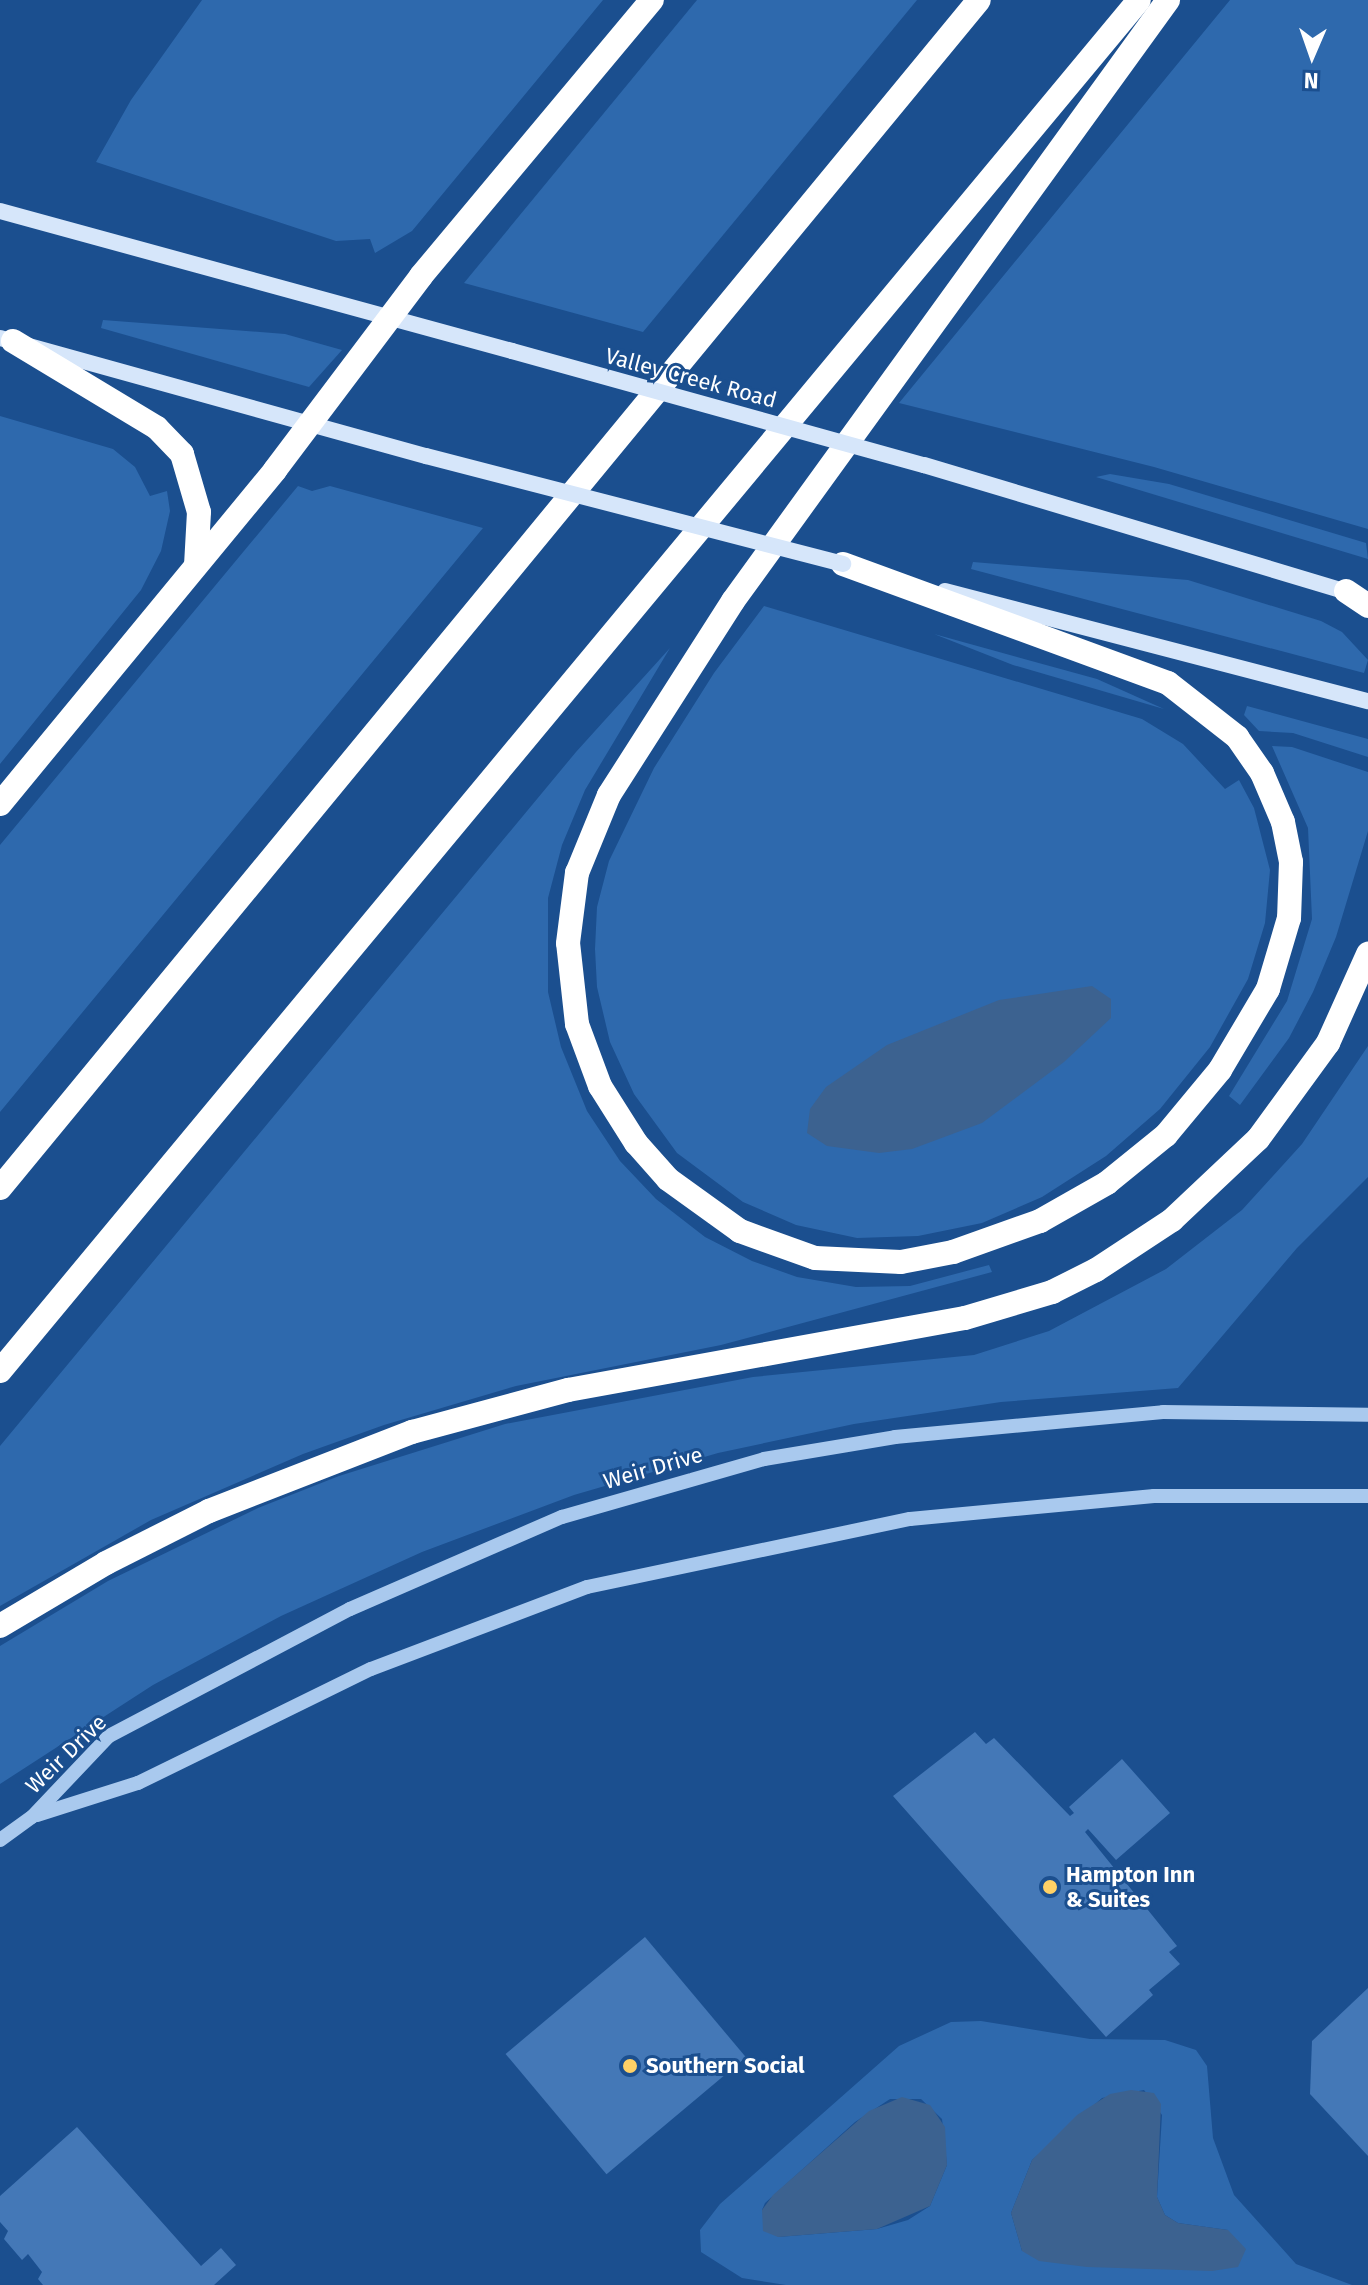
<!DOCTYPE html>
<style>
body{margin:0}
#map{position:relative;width:1368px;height:2285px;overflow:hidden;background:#1b4f8f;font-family:"Fira Sans",sans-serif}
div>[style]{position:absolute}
.green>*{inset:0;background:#2e69ad}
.water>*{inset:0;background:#3c6290}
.building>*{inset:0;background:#4478b7;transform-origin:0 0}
.tertiary>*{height:14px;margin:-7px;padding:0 7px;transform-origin:7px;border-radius:7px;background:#a9c9ee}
.secondary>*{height:16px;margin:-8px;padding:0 8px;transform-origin:8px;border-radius:8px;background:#d6e6fa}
.motorway>*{height:24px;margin:-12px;padding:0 12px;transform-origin:12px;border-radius:12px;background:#fff}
.secondary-bridge>*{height:16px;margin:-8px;padding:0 8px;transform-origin:8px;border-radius:8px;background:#d6e6fa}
.dots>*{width:22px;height:22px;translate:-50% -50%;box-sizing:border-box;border:4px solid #1b4f8f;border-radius:50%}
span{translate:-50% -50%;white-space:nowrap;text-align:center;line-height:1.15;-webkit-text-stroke:6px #1b4f8f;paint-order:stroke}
.street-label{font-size:22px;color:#fff}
.poi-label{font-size:22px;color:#fff;font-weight:700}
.left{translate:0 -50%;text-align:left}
.north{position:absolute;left:1272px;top:16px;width:80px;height:80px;-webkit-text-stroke:6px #1b4f8f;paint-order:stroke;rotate:182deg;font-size:22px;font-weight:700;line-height:32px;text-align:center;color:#fff}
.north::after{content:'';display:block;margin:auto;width:28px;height:36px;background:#fff;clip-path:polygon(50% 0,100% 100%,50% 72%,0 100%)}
</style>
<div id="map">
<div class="green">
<div style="clip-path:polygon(202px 0,603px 0,412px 231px,375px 253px,370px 239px,336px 241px,96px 162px,131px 100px)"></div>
<div style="clip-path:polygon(697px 0,917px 0,643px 332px,464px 283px)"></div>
<div style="clip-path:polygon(1230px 0,1368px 0,1368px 529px,1154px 467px,899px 403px)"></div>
<div style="clip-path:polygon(103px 320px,285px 334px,342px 350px,309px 387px,101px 328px)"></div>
<div style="clip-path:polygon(0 416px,113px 449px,135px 467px,150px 496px,167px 491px,170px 511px,161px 551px,141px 590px,0 764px)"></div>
<div style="clip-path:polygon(1110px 474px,1169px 484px,1366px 543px,1368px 559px,1096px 477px)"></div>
<div style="clip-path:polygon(298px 486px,312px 491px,330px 486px,483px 528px,0 1112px,0 845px)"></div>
<div style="clip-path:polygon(973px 562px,1188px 580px,1321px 621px,1342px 632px,1368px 660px,1364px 673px,971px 569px)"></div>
<div style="clip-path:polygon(764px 606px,1142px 719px,1183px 744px,1225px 789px,1239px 780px,1254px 808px,1270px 870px,1265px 923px,1248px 979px,1210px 1047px,1160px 1109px,1106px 1156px,1042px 1197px,982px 1223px,918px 1236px,857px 1238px,796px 1225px,743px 1202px,677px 1153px,634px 1094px,610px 1042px,597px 987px,595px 949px,597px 907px,609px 861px,654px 768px,714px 673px)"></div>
<div style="clip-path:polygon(934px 634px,1097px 679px,1164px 709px,1013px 665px)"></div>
<div style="clip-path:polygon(670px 648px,585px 790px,562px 845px,548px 898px,548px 992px,561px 1047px,587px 1111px,620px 1161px,656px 1199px,705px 1237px,752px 1261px,797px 1277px,856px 1287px,910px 1286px,989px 1265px,992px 1272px,721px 1345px,516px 1386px,384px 1425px,303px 1454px,151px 1520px,0 1606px,0 1446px,576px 752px)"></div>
<div style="clip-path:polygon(1247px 706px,1368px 739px,1368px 757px,1293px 733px,1259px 731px,1244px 715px)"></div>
<div style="clip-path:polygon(1272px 746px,1292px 747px,1368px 772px,1368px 831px,1336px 937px,1313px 992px,1289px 1038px,1240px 1105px,1229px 1096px,1287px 1001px,1312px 919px,1308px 828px)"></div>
<div style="clip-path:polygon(1368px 1046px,1368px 1177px,1297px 1248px,1178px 1388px,1001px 1402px,854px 1424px,718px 1453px,574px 1495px,422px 1552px,281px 1616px,153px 1685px,0 1784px,0 1646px,108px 1581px,258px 1508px,339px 1476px,505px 1424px,753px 1377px,974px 1355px,1049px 1331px,1166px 1269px,1242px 1210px,1302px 1144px)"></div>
<div style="clip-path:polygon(evenodd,981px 2021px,1090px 2039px,1165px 2040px,1196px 2050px,1207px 2066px,1213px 2138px,1234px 2195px,1296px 2264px,1352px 2285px,786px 2285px,742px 2278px,701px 2252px,700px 2230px,720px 2204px,899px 2046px,951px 2022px,981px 2021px,1144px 2090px,1162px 2115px,1157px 2197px,1165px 2215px,1178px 2223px,1228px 2230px,1022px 2251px,1011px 2213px,1032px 2160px,1102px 2098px,1144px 2090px,981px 2021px,890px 2099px,921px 2099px,942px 2119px,947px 2165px,930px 2206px,908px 2220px,877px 2229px,778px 2237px,762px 2210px,765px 2203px,855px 2122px,890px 2099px)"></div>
</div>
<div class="water">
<div style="clip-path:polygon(1092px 986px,1111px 999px,1111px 1018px,1064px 1062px,982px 1123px,912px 1149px,879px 1153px,827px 1146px,807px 1133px,810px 1109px,826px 1087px,887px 1045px,999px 1000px)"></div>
<div style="clip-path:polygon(1131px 2090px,1154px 2093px,1161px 2104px,1157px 2197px,1165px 2215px,1178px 2223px,1228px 2230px,1246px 2249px,1238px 2267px,1212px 2271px,1087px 2267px,1039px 2261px,1022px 2251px,1011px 2213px,1032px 2160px,1077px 2115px,1110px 2094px)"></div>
<div style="clip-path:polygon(902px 2097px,930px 2105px,945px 2127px,947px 2165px,930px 2206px,877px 2229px,778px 2237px,763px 2231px,762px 2210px,773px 2195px,869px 2111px)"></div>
</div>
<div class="building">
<div style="clip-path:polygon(975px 1732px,986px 1744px,994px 1738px,1070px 1816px,1074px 1813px,1069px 1807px,1122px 1759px,1170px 1813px,1116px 1860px,1088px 1829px,1085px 1832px,1177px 1946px,1169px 1952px,1180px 1964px,1149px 1990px,1153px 1995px,1106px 2037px,893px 1796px)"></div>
<div style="left:645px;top:1937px;width:157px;height:182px;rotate:50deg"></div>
<div style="clip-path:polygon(1368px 1988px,1368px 2156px,1310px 2094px,1312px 2041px)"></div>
<div style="clip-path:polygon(77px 2127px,201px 2266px,221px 2248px,236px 2265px,214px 2285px,43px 2285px,38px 2279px,42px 2272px,28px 2254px,22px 2260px,4px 2239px,8px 2231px,0 2222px,0 2196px)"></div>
</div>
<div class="tertiary">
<div style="left:37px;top:1815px;width:106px;rotate:-17.6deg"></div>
<div style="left:138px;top:1783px;width:259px;rotate:-26.1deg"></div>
<div style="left:371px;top:1669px;width:231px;rotate:-20.8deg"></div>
<div style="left:587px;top:1587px;width:330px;rotate:-11.9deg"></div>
<div style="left:910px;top:1519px;width:245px;rotate:-5.4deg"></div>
<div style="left:1154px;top:1496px;width:214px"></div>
<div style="left:0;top:1840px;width:39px;rotate:-36deg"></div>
<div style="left:32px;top:1817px;width:112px;rotate:-46.5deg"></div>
<div style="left:109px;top:1736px;width:272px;rotate:-27.8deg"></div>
<div style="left:350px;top:1609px;width:231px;rotate:-23.5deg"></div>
<div style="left:562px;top:1517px;width:210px;rotate:-16deg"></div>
<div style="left:764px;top:1459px;width:133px;rotate:-9.5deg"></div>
<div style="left:895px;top:1437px;width:269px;rotate:-5.3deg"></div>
<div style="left:1163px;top:1412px;width:205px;rotate:0.8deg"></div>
</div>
<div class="secondary">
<div style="left:0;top:211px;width:531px;rotate:15.29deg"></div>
<div style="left:0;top:338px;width:442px;rotate:15.5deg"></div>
<div style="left:924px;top:465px;width:450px;rotate:16.7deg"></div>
<div style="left:945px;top:591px;width:437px;rotate:14.6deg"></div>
</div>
<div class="motorway">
<div style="left:13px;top:341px;width:168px;rotate:31.1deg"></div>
<div style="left:157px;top:428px;width:36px;rotate:46deg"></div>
<div style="left:182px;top:454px;width:60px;rotate:73.7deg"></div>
<div style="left:199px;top:512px;width:53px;rotate:93.2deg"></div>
<div style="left:843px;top:564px;width:346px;rotate:20.1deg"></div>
<div style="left:1168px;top:683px;width:88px;rotate:38deg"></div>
<div style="left:1237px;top:737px;width:44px;rotate:55.2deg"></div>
<div style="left:1262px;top:773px;width:53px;rotate:66.8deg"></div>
<div style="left:1283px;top:822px;width:41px;rotate:78.7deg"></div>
<div style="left:1291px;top:862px;width:56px;rotate:92deg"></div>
<div style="left:1289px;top:918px;width:74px;rotate:106.5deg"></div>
<div style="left:1268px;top:989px;width:94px;rotate:120.7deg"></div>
<div style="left:1220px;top:1070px;width:85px;rotate:129.7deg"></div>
<div style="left:1166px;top:1135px;width:76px;rotate:140.9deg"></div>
<div style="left:1107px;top:1183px;width:77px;rotate:150.4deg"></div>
<div style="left:1040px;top:1221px;width:92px;rotate:160.4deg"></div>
<div style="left:953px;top:1252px;width:53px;rotate:169.1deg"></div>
<div style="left:901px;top:1262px;width:86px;rotate:-177.3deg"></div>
<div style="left:815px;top:1258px;width:80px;rotate:-160.2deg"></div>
<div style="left:740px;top:1231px;width:89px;rotate:-144.2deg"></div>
<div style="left:668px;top:1179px;width:48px;rotate:-131.6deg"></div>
<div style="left:636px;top:1143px;width:67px;rotate:-122.3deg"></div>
<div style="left:600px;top:1086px;width:66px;rotate:-110.4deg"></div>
<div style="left:577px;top:1024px;width:81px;rotate:-96.3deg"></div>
<div style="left:568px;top:943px;width:71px;rotate:-82.7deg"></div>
<div style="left:577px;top:873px;width:84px;rotate:-67.7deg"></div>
<div style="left:609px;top:795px;width:230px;rotate:-57.4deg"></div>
<div style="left:733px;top:601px;width:742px;rotate:-54.1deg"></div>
<div style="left:1346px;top:591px;width:27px;rotate:34deg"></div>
<div style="left:0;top:804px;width:433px;rotate:-50.5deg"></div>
<div style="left:275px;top:470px;width:243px;rotate:-53deg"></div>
<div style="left:421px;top:276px;width:360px;rotate:-50.1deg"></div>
<div style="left:0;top:1188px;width:1539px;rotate:-50.51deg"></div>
<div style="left:0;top:1371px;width:1782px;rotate:-50.28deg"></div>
<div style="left:0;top:1626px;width:123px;rotate:-30.7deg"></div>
<div style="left:106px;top:1563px;width:115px;rotate:-26.8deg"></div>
<div style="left:209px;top:1511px;width:218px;rotate:-21.3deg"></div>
<div style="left:412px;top:1432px;width:162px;rotate:-15.1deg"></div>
<div style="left:568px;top:1390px;width:403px;rotate:-10.3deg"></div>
<div style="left:965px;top:1318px;width:91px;rotate:-16.6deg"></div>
<div style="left:1052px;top:1292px;width:49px;rotate:-26.6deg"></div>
<div style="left:1096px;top:1270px;width:91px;rotate:-33.3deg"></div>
<div style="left:1172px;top:1220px;width:118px;rotate:-43.3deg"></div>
<div style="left:1258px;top:1139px;width:119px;rotate:-53.9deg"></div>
<div style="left:1328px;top:1043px;width:98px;rotate:-65.8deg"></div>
</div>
<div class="secondary-bridge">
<div style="left:512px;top:351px;width:427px;rotate:15.5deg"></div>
<div style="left:426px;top:456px;width:431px;rotate:14.5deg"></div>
</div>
<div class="dots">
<div style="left:1050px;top:1887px;background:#ffd166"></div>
<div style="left:630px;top:2066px;background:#ffd166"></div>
</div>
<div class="street-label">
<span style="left:691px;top:378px;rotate:15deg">Valley Creek Road</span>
<span style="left:653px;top:1468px;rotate:-16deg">Weir Drive</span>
<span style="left:66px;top:1754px;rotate:-44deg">Weir Drive</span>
</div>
<div class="poi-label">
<span class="left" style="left:1066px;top:1887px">Hampton Inn<br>&amp; Suites</span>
<span class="left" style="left:646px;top:2066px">Southern Social</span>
</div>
<div class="north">N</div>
</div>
